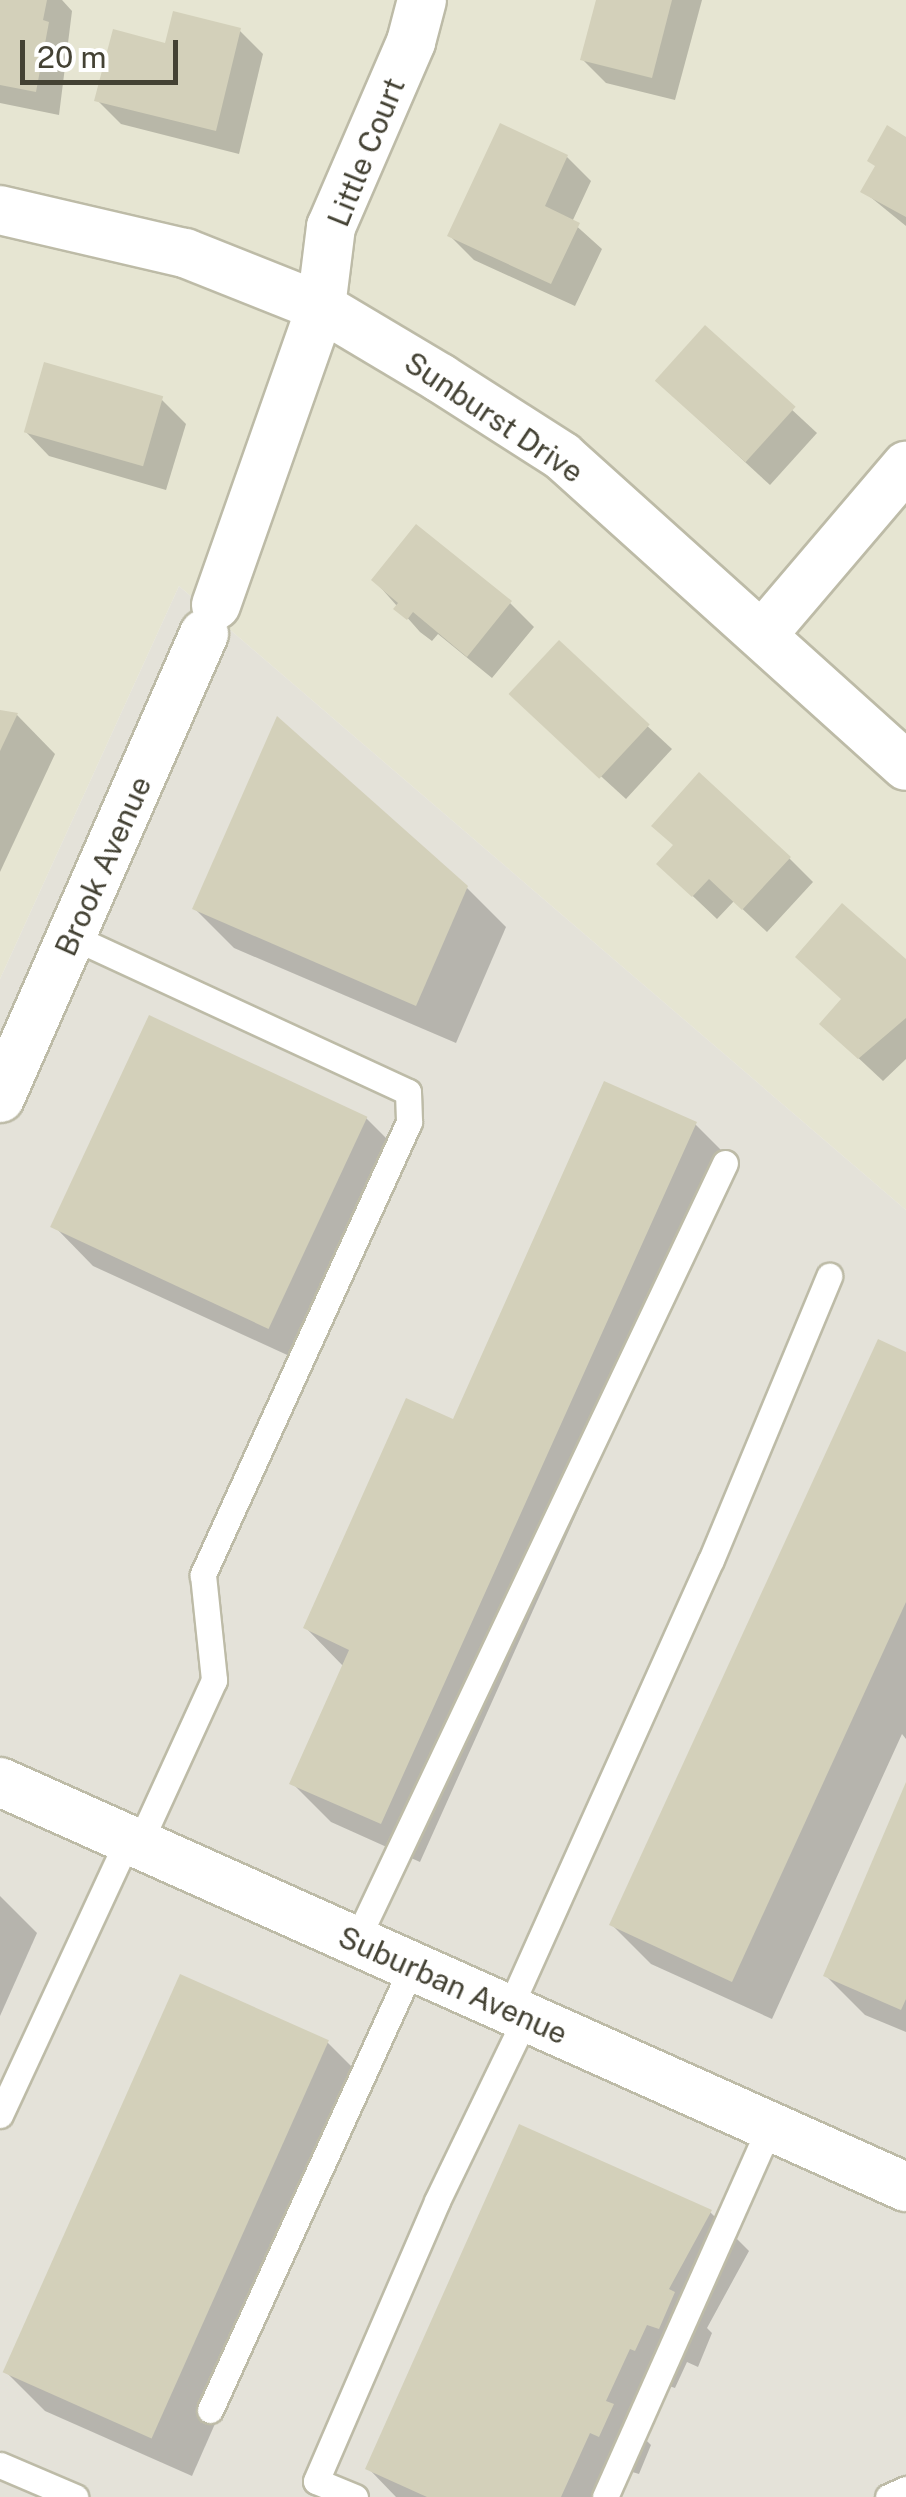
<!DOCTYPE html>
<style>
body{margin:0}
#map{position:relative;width:906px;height:2497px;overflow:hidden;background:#f2f1e4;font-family:"Public Sans",sans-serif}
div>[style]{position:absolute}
.residential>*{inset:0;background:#e6e5d2}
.industrial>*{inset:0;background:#e4e2d9}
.shadow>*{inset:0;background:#0003}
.building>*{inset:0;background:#d3d0ba;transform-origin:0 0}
.roads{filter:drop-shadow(2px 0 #bdbba7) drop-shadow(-2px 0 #bdbba7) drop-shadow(0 2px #bdbba7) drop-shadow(0 -2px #bdbba7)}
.lane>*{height:25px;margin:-12.5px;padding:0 12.5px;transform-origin:12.5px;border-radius:12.5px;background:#fff}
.street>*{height:48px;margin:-24px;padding:0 24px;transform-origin:24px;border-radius:24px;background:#fff}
span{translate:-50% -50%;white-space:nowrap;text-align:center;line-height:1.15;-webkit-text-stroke:8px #fff;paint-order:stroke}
.street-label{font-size:30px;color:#444234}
.scale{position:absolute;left:20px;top:40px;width:158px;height:45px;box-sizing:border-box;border:5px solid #444234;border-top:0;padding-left:12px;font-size:30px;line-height:35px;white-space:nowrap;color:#444234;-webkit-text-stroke:8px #fff;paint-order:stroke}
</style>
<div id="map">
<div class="residential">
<div style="clip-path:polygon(0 0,906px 0,906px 1210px,179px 586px,0 979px)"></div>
</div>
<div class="industrial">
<div style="clip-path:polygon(179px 586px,906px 1210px,906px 2497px,0 2497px,0 979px)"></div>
</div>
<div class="shadow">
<div style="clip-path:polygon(0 0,62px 0,72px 11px,59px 115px,0 103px)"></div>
<div style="clip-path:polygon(598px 0,702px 0,675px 100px,606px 83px,582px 59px)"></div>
<div style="clip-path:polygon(239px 30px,263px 54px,239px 154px,121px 124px,97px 100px,167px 46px)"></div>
<div style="clip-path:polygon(501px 127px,567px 157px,591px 181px,572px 222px,602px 249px,575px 306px,474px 260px,450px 236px)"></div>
<div style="clip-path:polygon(906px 140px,906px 226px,863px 191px)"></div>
<div style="clip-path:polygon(705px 329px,817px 433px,770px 485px,682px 404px)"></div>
<div style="clip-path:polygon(162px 400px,186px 424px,166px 490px,49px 456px,26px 432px)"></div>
<div style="clip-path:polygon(374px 580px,510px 603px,534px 627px,492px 678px,438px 634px,432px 641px,420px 632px)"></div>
<div style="clip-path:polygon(559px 644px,672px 749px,626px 799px,537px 718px)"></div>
<div style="clip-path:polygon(0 712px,17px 715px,55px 754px,0 872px)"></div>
<div style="clip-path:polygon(789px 858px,813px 882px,767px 932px,734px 901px,717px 919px,659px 864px)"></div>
<div style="clip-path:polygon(467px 888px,506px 927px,456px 1043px,234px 948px,195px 909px)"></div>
<div style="clip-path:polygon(906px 963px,906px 1059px,883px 1081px,822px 1024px,844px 1000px)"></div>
<div style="clip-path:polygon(366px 1118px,405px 1157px,309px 1365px,93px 1266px,55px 1227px)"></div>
<div style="clip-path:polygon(695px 1124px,734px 1163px,420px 1862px,331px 1822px,292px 1783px,344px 1667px,306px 1628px,454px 1422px)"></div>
<div style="clip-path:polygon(906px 1355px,906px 1739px,902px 1734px,772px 2019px,651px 1964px,612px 1925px)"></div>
<div style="clip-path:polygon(906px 1788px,906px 2032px,865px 2015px,826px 1976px)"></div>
<div style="clip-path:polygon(0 1896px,37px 1933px,0 2016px)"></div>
<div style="clip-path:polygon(327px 2042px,366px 2081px,192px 2476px,45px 2411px,6px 2372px)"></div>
<div style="clip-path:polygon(710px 2212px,749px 2251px,707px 2328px,712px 2333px,698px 2367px,687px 2362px,675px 2388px,669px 2386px,645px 2439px,651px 2445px,639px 2474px,629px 2471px,617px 2497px,396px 2497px,368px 2468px)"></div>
</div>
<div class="building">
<div style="clip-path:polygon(0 0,47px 0,43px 20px,49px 22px,36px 92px,0 85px)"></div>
<div style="clip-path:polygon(596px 0,672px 0,652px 78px,580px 60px)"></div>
<div style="clip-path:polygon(173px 11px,241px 28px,216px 131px,94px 101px,113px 29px,165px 43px)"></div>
<div style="clip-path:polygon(500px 123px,568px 155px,545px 206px,580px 223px,551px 284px,447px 236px)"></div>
<div style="clip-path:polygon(887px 125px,906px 137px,906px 217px,860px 192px,875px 166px,867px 161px)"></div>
<div style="left:705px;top:325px;width:122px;height:75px;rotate:42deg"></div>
<div style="left:44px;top:362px;width:124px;height:73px;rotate:16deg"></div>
<div style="clip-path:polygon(416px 524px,512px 601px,467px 657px,413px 612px,407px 620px,393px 609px,398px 603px,371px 580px)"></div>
<div style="left:559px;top:640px;width:124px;height:74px;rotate:43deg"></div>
<div style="clip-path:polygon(0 710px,18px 713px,0 751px)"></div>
<div style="clip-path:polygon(277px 716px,468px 886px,416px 1006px,192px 909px)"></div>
<div style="clip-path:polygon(699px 772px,791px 857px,742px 910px,709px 879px,692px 897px,656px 864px,673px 845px,651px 826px)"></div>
<div style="clip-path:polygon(842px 903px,906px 959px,906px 1018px,858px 1059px,819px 1024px,841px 999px,795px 957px)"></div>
<div style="left:149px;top:1015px;width:241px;height:234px;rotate:25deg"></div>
<div style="clip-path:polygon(604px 1081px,697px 1122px,381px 1824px,289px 1784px,349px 1650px,303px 1628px,406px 1398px,453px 1419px)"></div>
<div style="clip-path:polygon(878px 1339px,906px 1352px,906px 1602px,732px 1982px,609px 1925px)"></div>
<div style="clip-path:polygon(906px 1782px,906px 1999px,901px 2010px,823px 1976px)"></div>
<div style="left:180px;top:1974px;width:163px;height:436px;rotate:24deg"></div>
<div style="clip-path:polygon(519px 2124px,712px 2210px,669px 2289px,675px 2292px,659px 2329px,647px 2325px,635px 2351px,630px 2349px,606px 2401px,614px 2404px,599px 2437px,590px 2433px,561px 2497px,427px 2497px,365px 2469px)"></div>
</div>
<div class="roads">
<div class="lane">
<div style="left:73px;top:937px;width:369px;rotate:24.8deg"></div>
<div style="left:408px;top:1092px;width:30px;rotate:88deg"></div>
<div style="left:409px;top:1122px;width:498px;rotate:114.5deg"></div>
<div style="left:203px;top:1575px;width:106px;rotate:84deg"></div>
<div style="left:214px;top:1680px;width:180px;rotate:114.6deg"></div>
<div style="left:356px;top:1941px;width:861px;rotate:-64.63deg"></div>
<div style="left:509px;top:2009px;width:492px;rotate:-65.8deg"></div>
<div style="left:711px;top:1560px;width:308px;rotate:-67.4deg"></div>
<div style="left:0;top:2115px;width:304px;rotate:-65.1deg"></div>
<div style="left:210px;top:2410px;width:488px;rotate:-65.5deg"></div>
<div style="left:0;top:2465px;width:82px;rotate:23.1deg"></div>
<div style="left:355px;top:2497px;width:42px;rotate:-157.7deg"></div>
<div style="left:316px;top:2481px;width:305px;rotate:-66.6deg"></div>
<div style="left:437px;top:2201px;width:204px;rotate:-64.2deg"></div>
<div style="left:605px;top:2497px;width:406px;rotate:-66deg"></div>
<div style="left:888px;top:2497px;width:20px;rotate:-24deg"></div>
</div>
<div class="street">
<div style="left:0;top:210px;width:190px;rotate:13.1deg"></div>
<div style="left:185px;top:253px;width:146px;rotate:21.7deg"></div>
<div style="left:321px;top:307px;width:139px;rotate:30.8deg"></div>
<div style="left:440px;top:378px;width:145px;rotate:32.6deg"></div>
<div style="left:562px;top:456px;width:463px;rotate:42deg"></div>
<div style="left:216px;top:605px;width:316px;rotate:-70.6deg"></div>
<div style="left:321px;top:307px;width:81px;rotate:-82.9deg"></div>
<div style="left:331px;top:227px;width:202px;rotate:-66.6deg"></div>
<div style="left:411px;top:42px;width:43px;rotate:-75.3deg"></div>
<div style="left:763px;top:634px;width:221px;rotate:-49.6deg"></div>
<div style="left:0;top:1098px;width:507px;rotate:-66.27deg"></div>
<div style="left:0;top:1782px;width:992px;rotate:24.09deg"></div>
</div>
</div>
<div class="street-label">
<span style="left:366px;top:152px;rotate:-68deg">Little Court</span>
<span style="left:494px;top:417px;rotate:34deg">Sunburst Drive</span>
<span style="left:103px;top:866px;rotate:-66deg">Brook Avenue</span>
<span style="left:453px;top:1985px;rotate:24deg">Suburban Avenue</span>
</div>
<div class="scale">20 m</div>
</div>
